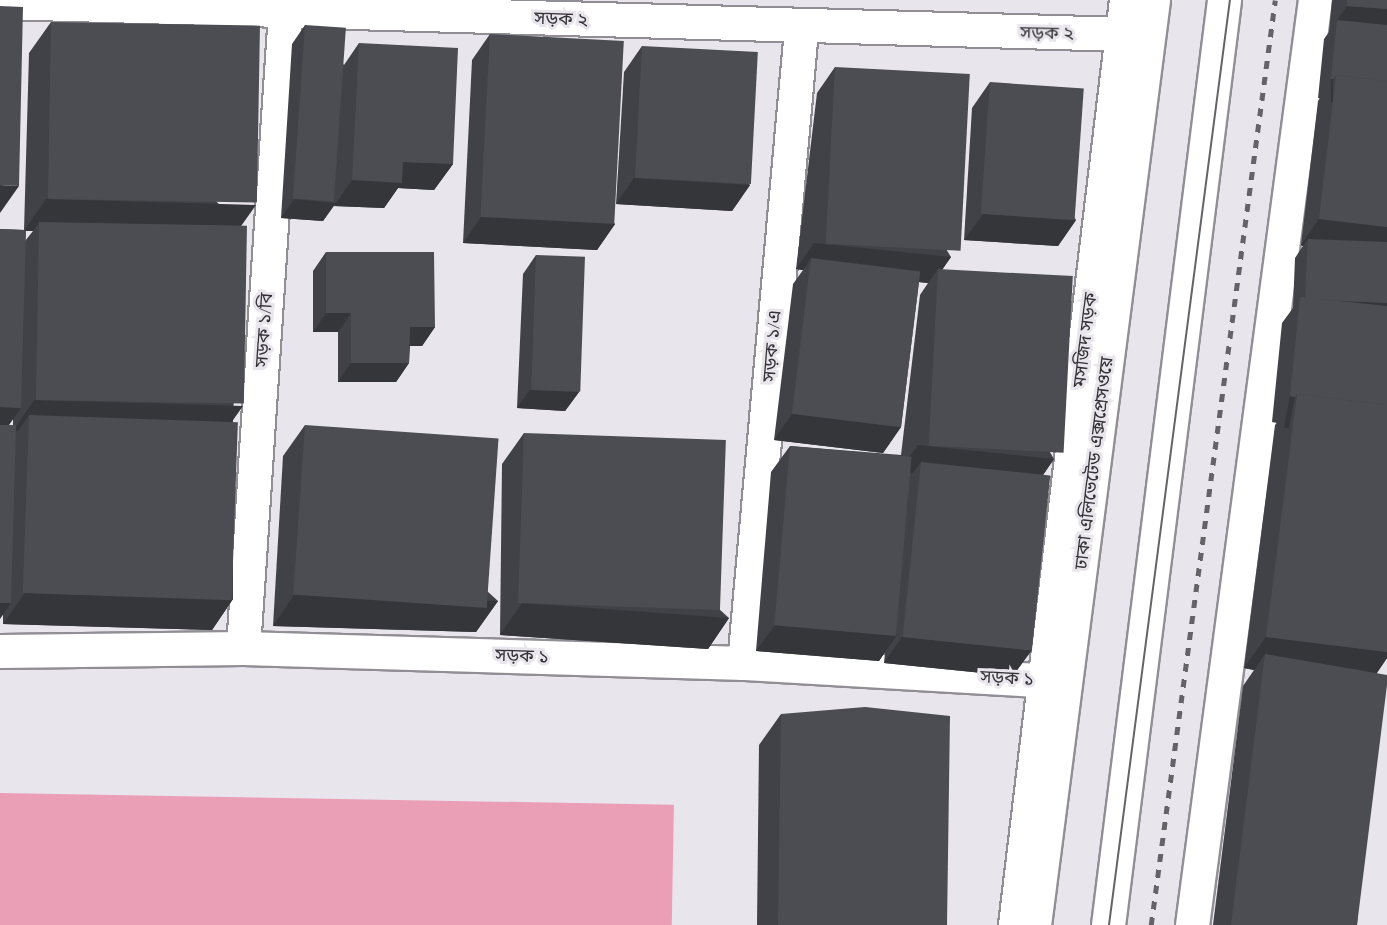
<!DOCTYPE html>
<meta charset="utf-8">
<style>
body{margin:0}
#map{position:relative;width:1387px;height:925px;overflow:hidden;background:#e9e5ec;font-family:"Times New Roman","Noto Sans Bengali",serif}
div>[style]{position:absolute}
.green>*{inset:0;background:#eb9fb7;transform-origin:0 0}
.roads{filter:drop-shadow(2px 0 #918e94) drop-shadow(-2px 0 #918e94) drop-shadow(0 2px #918e94) drop-shadow(0 -2px #918e94)}
.minor>*{height:33px;margin:-16.5px;padding:0 16.5px;transform-origin:16.5px;border-radius:16.5px;background:#fff}
.motorway>*{height:33px;margin:-16.5px;padding:0 16.5px;transform-origin:16.5px;border-radius:16.5px;background:#fff}
.tram>*{height:1.5px;margin:-0.75px;padding:0 0.75px;transform-origin:0.75px;border-radius:0.75px;background:#656367}
.rail>*{height:4.5px;margin-top:-2.25px;transform-origin:0;background:repeating-linear-gradient(90deg,#656367 0 8px,transparent 0 16px)}
.wall>*{inset:0;background:#414247}
.shaded-wall>*{inset:0;background:#35363a;transform-origin:0 0}
.building>*{inset:0;background:#4c4d53;transform-origin:0 0}
span{translate:-50% -50%;white-space:nowrap;text-align:center;line-height:1.15;-webkit-text-stroke:6px #e9e5ec;paint-order:stroke}
.street-label{font-size:18px;color:#333134}
</style>
<div id="map">
<div class="green">
<div style="left:0;top:793px;width:674px;height:132px;rotate:1deg"></div>
</div>
<div class="roads">
<div class="minor">
<div style="left:0;top:2px;width:1123px;rotate:1.63deg"></div>
<div style="left:243px;top:648px;width:637px;rotate:-86.22deg"></div>
<div style="left:0;top:651px;width:243px;rotate:-0.7deg"></div>
<div style="left:243px;top:648px;width:501px;rotate:1.71deg"></div>
<div style="left:744px;top:663px;width:299px;rotate:3.3deg"></div>
<div style="left:744px;top:663px;width:637px;rotate:-84.86deg"></div>
<div style="left:1015px;top:925px;width:932px;rotate:-83.16deg"></div>
<div style="left:1192px;top:925px;width:933px;rotate:-82.43deg"></div>
</div>
<div class="motorway">
<div style="left:1034px;top:925px;width:933px;rotate:-82.67deg"></div>
<div style="left:1108px;top:925px;width:932px;rotate:-82.85deg"></div>
</div>
</div>
<div class="tram">
<div style="left:1109px;top:925px;width:933px;rotate:-82.55deg"></div>
</div>
<div class="rail">
<div style="left:1151px;top:925px;width:933px;rotate:-82.36deg"></div>
</div>
<div class="wall">
<div style="clip-path:polygon(1332px 0,1387px 0,1387px 658px,1377px 673px,1357px 925px,1213px 925px,1243px 686px,1254px 670px,1244px 668px,1275px 425px,1277px 423px,1272px 422px,1282px 323px,1293px 308px,1295px 258px,1303px 246px,1301px 245px,1318px 101px,1320px 98px,1318px 98px,1324px 39px,1329px 32px)"></div>
<div style="clip-path:polygon(evenodd,51px 22px,240px 227px,233px 421px,233px 599px,212px 630px,3px 624px,0 229px,24px 230px,29px 53px,51px 22px,26px 231px,33px 231px,25px 241px,26px 231px,51px 22px,13px 419px,13px 425px,9px 425px,13px 419px)"></div>
<div style="clip-path:polygon(305px 25px,344px 65px,359px 43px,453px 164px,434px 190px,398px 188px,384px 208px,334px 206px,334px 205px,323px 221px,281px 218px,292px 44px)"></div>
<div style="clip-path:polygon(490px 34px,615px 224px,597px 250px,463px 243px,472px 60px)"></div>
<div style="clip-path:polygon(642px 46px,750px 185px,732px 211px,616px 204px,624px 72px)"></div>
<div style="clip-path:polygon(835px 67px,951px 257px,942px 269px,1054px 459px,1043px 475px,1013px 676px,884px 663px,885px 652px,879px 661px,756px 651px,771px 472px,790px 446px,901px 455px,920px 295px,928px 283px,919px 282px,901px 427px,883px 453px,774px 440px,793px 284px,803px 270px,796px 269px,817px 93px)"></div>
<div style="clip-path:polygon(990px 82px,1076px 220px,1058px 246px,964px 240px,972px 108px)"></div>
<div style="clip-path:polygon(326px 252px,435px 327px,422px 346px,410px 346px,409px 363px,396px 382px,338px 382px,338px 332px,313px 332px,313px 271px)"></div>
<div style="clip-path:polygon(536px 255px,579px 392px,565px 411px,517px 408px,523px 274px)"></div>
<div style="clip-path:polygon(305px 425px,498px 601px,476px 632px,273px 626px,283px 456px)"></div>
<div style="clip-path:polygon(524px 433px,729px 618px,708px 649px,500px 635px,502px 464px)"></div>
<div style="clip-path:polygon(781px 714px,947px 925px,757px 925px,759px 745px)"></div>
</div>
<div class="shaded-wall">
<div style="clip-path:polygon(1347px 6px,1387px 9px,1387px 36px,1337px 20px,1329px 32px)"></div>
<div style="left:1331px;top:79px;width:2px;height:23px"></div>
<div style="clip-path:polygon(403px 162px,453px 164px,434px 190px,398px 188px,384px 208px,334px 206px,352px 180px)"></div>
<div style="clip-path:polygon(634px 178px,750px 185px,732px 211px,616px 204px)"></div>
<div style="clip-path:polygon(0 185px,19px 186px,0 213px)"></div>
<div style="clip-path:polygon(46px 199px,256px 205px,234px 236px,39px 222px,33px 231px,24px 231px)"></div>
<div style="clip-path:polygon(294px 199px,336px 203px,323px 221px,281px 218px)"></div>
<div style="clip-path:polygon(983px 214px,1076px 220px,1058px 246px,964px 240px)"></div>
<div style="clip-path:polygon(481px 217px,615px 224px,597px 250px,463px 243px)"></div>
<div style="clip-path:polygon(1319px 219px,1387px 227px,1387px 255px,1308px 239px,1303px 246px,1301px 245px)"></div>
<div style="clip-path:polygon(814px 243px,951px 257px,938px 276px,938px 269px,928px 283px,810px 271px,811px 258px,803px 270px,796px 269px)"></div>
<div style="clip-path:polygon(1305px 300px,1387px 303px,1387px 322px)"></div>
<div style="clip-path:polygon(326px 313px,351px 313px,338px 332px,313px 332px)"></div>
<div style="clip-path:polygon(410px 327px,435px 327px,422px 346px,396px 346px)"></div>
<div style="clip-path:polygon(351px 363px,409px 363px,396px 382px,338px 382px)"></div>
<div style="clip-path:polygon(530px 390px,579px 392px,565px 411px,517px 408px)"></div>
<div style="left:1290px;top:396px;width:5px;height:32px;rotate:11deg"></div>
<div style="clip-path:polygon(34px 400px,243px 406px,221px 437px,29px 415px,18px 431px,13px 431px)"></div>
<div style="clip-path:polygon(0 407px,21px 408px,0 437px)"></div>
<div style="clip-path:polygon(792px 414px,901px 427px,883px 453px,774px 440px)"></div>
<div style="clip-path:polygon(918px 445px,1054px 459px,1036px 485px,921px 462px,913px 473px,899px 471px)"></div>
<div style="clip-path:polygon(25px 593px,233px 599px,212px 630px,3px 624px)"></div>
<div style="clip-path:polygon(294px 595px,498px 601px,476px 632px,273px 626px)"></div>
<div style="clip-path:polygon(0 603px,11px 603px,0 619px)"></div>
<div style="clip-path:polygon(522px 603px,729px 618px,708px 649px,500px 635px)"></div>
<div style="clip-path:polygon(775px 625px,897px 635px,879px 661px,756px 651px)"></div>
<div style="clip-path:polygon(902px 637px,1032px 650px,1013px 676px,884px 663px)"></div>
<div style="clip-path:polygon(1266px 637px,1387px 652px,1387px 658px,1369px 684px,1265px 654px,1254px 670px,1244px 668px)"></div>
</div>
<div class="building">
<div style="clip-path:polygon(1347px 0,1387px 0,1387px 9px,1347px 6px)"></div>
<div style="clip-path:polygon(0 6px,23px 7px,19px 186px,0 185px)"></div>
<div style="clip-path:polygon(1337px 20px,1387px 25px,1387px 81px,1336px 75px,1333px 79px,1331px 79px)"></div>
<div style="left:51px;top:22px;width:209px;height:177px;rotate:1deg"></div>
<div style="left:305px;top:25px;width:41px;height:174px;rotate:4deg"></div>
<div style="left:490px;top:34px;width:134px;height:183px;rotate:3deg"></div>
<div style="clip-path:polygon(359px 43px,458px 48px,453px 164px,403px 162px,402px 183px,352px 180px)"></div>
<div style="left:642px;top:46px;width:116px;height:132px;rotate:3deg"></div>
<div style="left:835px;top:67px;width:135px;height:177px;rotate:3deg"></div>
<div style="clip-path:polygon(1336px 75px,1387px 81px,1387px 227px,1319px 219px)"></div>
<div style="left:990px;top:82px;width:94px;height:132px;rotate:4deg"></div>
<div style="left:39px;top:222px;width:208px;height:178px;rotate:1deg"></div>
<div style="clip-path:polygon(0 229px,26px 230px,21px 408px,0 407px)"></div>
<div style="clip-path:polygon(1308px 239px,1387px 242px,1387px 303px,1341px 301px,1305px 298px)"></div>
<div style="clip-path:polygon(326px 252px,434px 252px,435px 327px,410px 327px,409px 363px,351px 363px,351px 313px,326px 313px)"></div>
<div style="left:536px;top:255px;width:49px;height:135px;rotate:2deg"></div>
<div style="left:811px;top:258px;width:110px;height:157px;rotate:7deg"></div>
<div style="left:938px;top:269px;width:135px;height:177px;rotate:3deg"></div>
<div style="clip-path:polygon(1300px 297px,1387px 306px,1387px 405px,1297px 394px,1295px 397px,1290px 396px)"></div>
<div style="clip-path:polygon(1297px 394px,1387px 405px,1387px 652px,1266px 637px)"></div>
<div style="left:29px;top:415px;width:209px;height:178px;rotate:2deg"></div>
<div style="clip-path:polygon(0 425px,16px 425px,11px 603px,0 603px)"></div>
<div style="left:305px;top:425px;width:194px;height:170px;rotate:4deg"></div>
<div style="left:524px;top:433px;width:202px;height:170px;rotate:2deg"></div>
<div style="left:790px;top:446px;width:122px;height:180px;rotate:5deg"></div>
<div style="left:921px;top:462px;width:130px;height:176px;rotate:6deg"></div>
<div style="clip-path:polygon(1265px 654px,1387px 675px,1387px 685px,1357px 925px,1231px 925px)"></div>
<div style="clip-path:polygon(865px 707px,950px 716px,947px 925px,778px 925px,781px 714px)"></div>
</div>
<div class="street-label">
<span style="left:561px;top:19px;rotate:2deg">সড়ক ২</span>
<span style="left:1047px;top:33px;rotate:1deg">সড়ক ২</span>
<span style="left:264px;top:330px;rotate:-86deg">সড়ক ১/বি</span>
<span style="left:1085px;top:340px;rotate:-83deg">মসজিদ সড়ক</span>
<span style="left:772px;top:346px;rotate:-85deg">সড়ক ১/এ</span>
<span style="left:1094px;top:463px;rotate:-83deg">ঢাকা এলিভেটেড এক্সপ্রেসওয়ে</span>
<span style="left:522px;top:656px;rotate:2deg">সড়ক ১</span>
<span style="left:1007px;top:678px;rotate:3deg">সড়ক ১</span>
</div>
</div>
